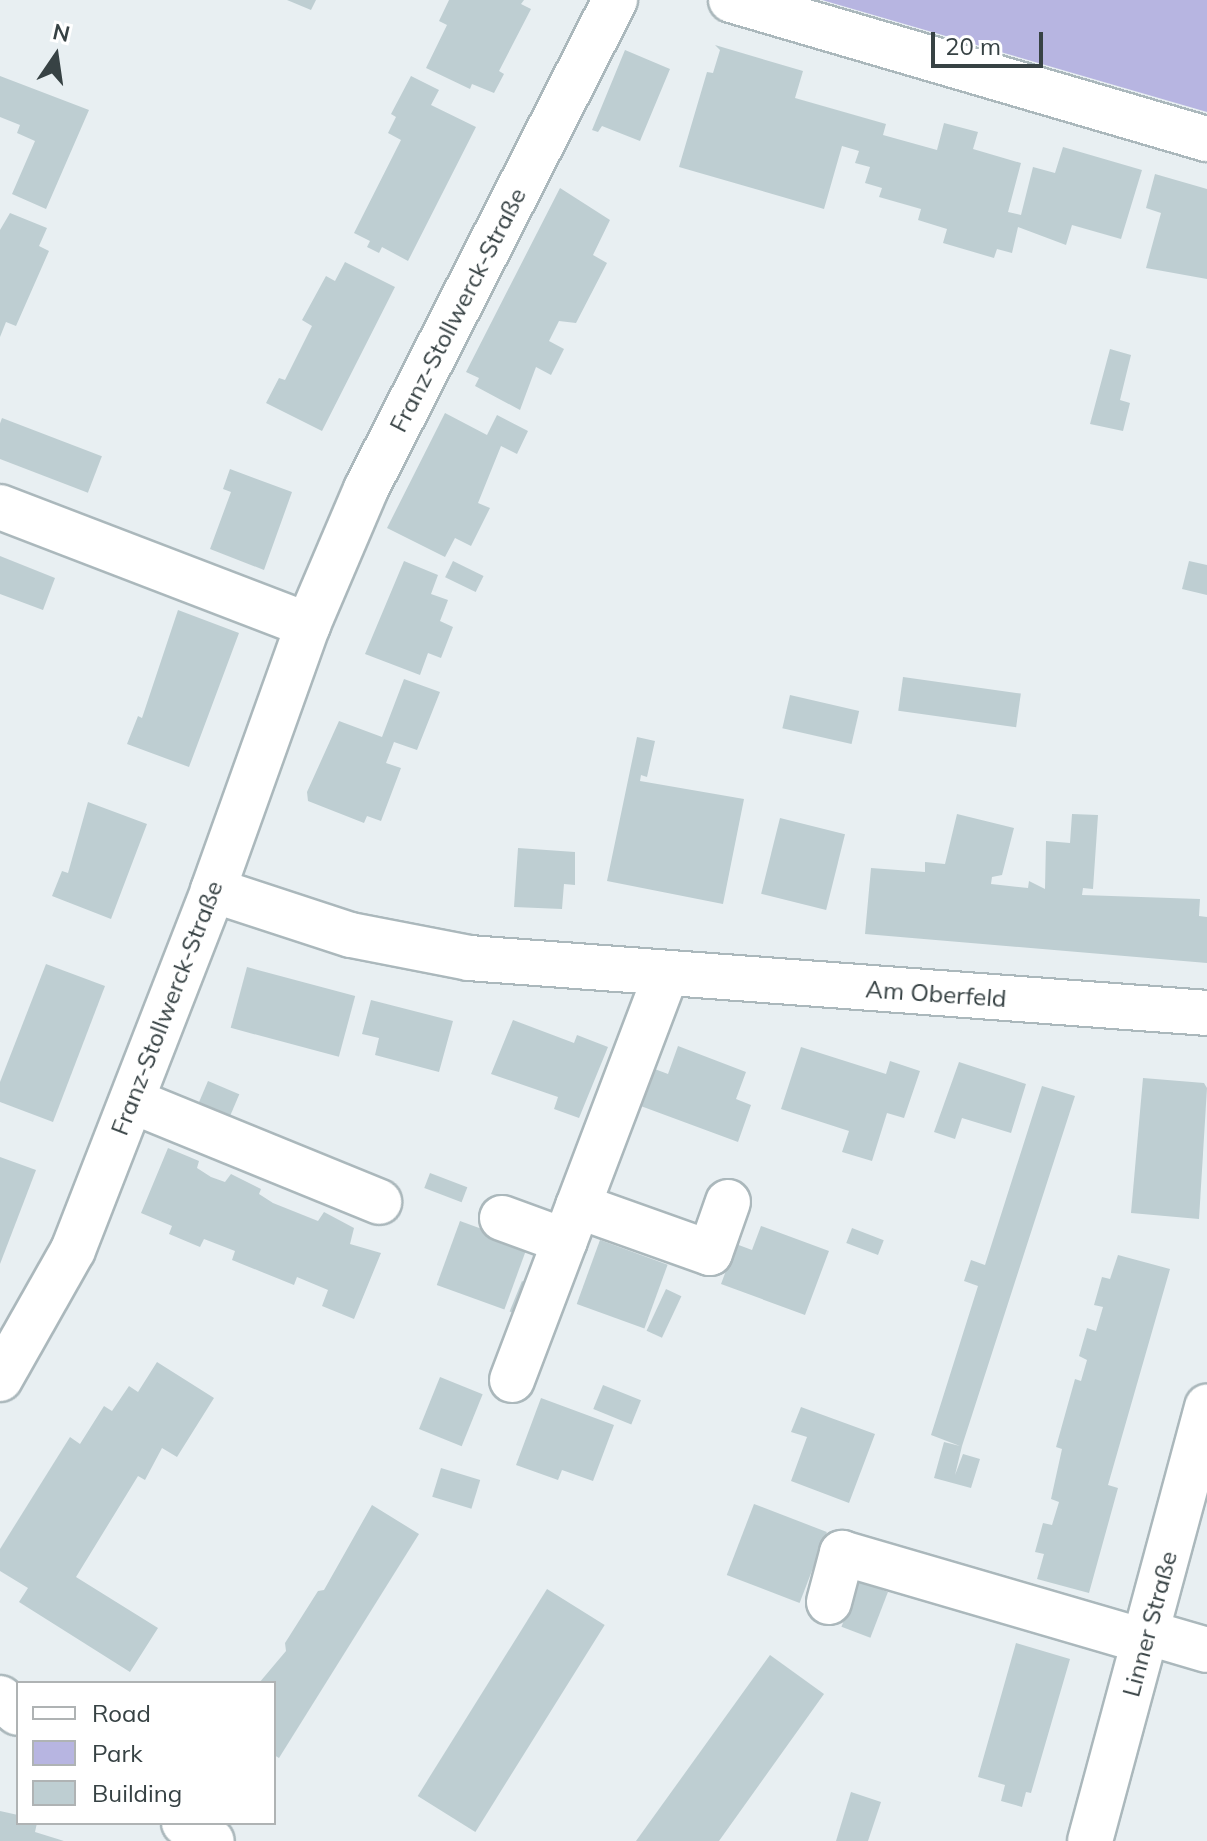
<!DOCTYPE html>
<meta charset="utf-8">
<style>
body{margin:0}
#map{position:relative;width:1207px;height:1841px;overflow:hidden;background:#e8eff2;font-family:Mulish,sans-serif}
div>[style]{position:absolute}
.green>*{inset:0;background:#b7b5e1}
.building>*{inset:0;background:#beced2;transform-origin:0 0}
.roads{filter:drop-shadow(2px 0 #abb8bc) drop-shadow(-2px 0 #abb8bc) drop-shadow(0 2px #abb8bc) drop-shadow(0 -2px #abb8bc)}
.minor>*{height:44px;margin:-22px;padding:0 22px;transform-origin:22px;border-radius:22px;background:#fff}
span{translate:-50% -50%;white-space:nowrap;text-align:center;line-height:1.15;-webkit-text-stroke:7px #fff;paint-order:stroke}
.street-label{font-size:24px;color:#374244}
.legend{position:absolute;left:16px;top:1681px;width:260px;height:144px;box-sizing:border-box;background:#fff;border:2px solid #afb3b4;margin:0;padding:10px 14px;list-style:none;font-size:24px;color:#374244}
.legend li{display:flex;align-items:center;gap:16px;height:40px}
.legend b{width:40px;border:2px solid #afb3b4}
.north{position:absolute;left:16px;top:16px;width:80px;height:80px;-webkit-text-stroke:6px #fff;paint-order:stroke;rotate:13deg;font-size:22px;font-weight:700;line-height:32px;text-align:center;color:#374244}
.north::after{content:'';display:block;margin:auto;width:28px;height:36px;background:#374244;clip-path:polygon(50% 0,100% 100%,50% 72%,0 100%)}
.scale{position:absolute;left:931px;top:32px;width:112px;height:36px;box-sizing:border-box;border:4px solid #374244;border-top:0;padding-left:10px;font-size:24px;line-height:28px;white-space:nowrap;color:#374244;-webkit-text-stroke:6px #fff;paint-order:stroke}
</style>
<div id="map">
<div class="green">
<div style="clip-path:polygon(822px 0,1207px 0,1207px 112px)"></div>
</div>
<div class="building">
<div style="clip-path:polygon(287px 0,316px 0,311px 10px)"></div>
<div style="clip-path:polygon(449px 0,524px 0,521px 4px,531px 9px,499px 71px,504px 74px,494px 93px,472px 84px,470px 89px,426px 68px,447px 25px,439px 21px)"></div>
<div style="clip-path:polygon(715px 45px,803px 71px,795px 98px,886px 124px,883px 135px,937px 150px,944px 123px,978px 132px,973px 149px,1021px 163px,1008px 212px,1021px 215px,1033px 167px,1055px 173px,1063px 147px,1142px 170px,1121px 239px,1072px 225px,1066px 245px,1018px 227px,1012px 253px,997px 249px,994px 258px,943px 243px,947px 229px,918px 220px,921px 209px,879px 197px,882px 188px,865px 183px,870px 167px,855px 163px,859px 151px,842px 146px,824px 209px,679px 167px,707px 72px,713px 73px,720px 50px)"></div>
<div style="clip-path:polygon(625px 50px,670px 69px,640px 141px,602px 126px,598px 132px,592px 130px)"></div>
<div style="clip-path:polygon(0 76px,89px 110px,46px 209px,12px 194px,35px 141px,17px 133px,20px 125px,0 117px)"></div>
<div style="clip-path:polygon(411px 76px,439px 90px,431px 105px,476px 127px,408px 261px,382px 247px,379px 253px,367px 247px,370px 241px,354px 233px,401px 140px,388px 133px,396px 117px,391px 114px)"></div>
<div style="clip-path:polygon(1155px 174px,1207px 189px,1207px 279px,1146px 268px,1161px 213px,1146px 208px)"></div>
<div style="clip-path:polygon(560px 188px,610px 220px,593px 255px,607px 263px,576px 323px,559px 321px,549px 341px,564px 349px,551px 375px,536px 367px,520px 410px,475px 386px,479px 378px,466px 372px)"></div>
<div style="clip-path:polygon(10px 213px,47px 228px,39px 246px,49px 251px,16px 326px,6px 322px,0 337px,0 230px)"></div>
<div style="clip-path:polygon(345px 262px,395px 287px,322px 431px,266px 403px,279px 378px,285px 380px,312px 326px,302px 320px,326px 276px,335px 281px)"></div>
<div style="clip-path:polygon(1110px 349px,1131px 355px,1120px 400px,1130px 403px,1123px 431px,1090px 424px)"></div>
<div style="clip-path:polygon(445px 413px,487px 435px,497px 415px,528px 431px,517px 454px,501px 446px,478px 503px,490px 508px,471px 546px,455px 538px,445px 557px,387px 528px)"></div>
<div style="left:2px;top:418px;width:107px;height:39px;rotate:21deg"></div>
<div style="clip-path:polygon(230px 469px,292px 492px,264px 570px,210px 549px,231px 492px,223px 489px)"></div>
<div style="clip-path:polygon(0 556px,55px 578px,43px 610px,0 594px)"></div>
<div style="clip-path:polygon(404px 561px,438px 575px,431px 594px,448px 600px,440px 621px,453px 627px,441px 658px,428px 653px,420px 675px,365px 654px)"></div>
<div style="left:453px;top:561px;width:34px;height:18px;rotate:26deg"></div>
<div style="clip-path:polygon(1189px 561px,1207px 565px,1207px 595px,1182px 589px)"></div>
<div style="clip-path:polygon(178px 610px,239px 633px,189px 767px,127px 744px,138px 716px,142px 718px)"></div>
<div style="left:903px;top:677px;width:119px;height:34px;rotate:8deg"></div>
<div style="clip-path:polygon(404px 679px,440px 692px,417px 750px,394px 742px,386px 763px,401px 768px,381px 821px,367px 816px,364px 823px,308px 801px,307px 792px,339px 721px,382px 737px)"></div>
<div style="left:790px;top:695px;width:71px;height:34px;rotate:13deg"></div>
<div style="clip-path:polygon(637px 737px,655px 741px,647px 777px,641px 775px,640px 781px,744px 799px,723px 904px,607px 881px)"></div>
<div style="clip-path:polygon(88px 802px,147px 824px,111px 919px,52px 896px,62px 871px,68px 873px)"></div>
<div style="clip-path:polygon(957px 814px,1014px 828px,1002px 875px,992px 877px,991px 884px,1028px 888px,1029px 881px,1045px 889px,1046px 841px,1070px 843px,1072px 814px,1098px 815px,1093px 889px,1083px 888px,1082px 895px,1200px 899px,1199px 916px,1207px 917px,1207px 963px,865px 934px,871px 868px,925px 872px,925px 862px,945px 864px)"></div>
<div style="left:780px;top:818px;width:67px;height:78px;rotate:14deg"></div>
<div style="clip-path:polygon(518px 848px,575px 852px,575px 885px,564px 884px,562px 909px,514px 907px)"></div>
<div style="clip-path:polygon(46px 964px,105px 986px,53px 1122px,0 1102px,0 1082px)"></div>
<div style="left:247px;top:967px;width:112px;height:63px;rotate:15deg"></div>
<div style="clip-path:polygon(371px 1000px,453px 1021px,439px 1072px,375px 1055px,379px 1038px,362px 1034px)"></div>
<div style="clip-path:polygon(513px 1020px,574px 1043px,577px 1035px,608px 1047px,579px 1118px,554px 1109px,558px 1097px,491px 1074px)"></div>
<div style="clip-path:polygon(678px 1046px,746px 1072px,736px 1099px,751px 1105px,738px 1142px,638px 1105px,652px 1068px,668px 1074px)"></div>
<div style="clip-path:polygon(801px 1047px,886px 1074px,890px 1061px,920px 1071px,904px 1118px,887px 1113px,872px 1161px,842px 1152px,849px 1131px,781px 1109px)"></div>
<div style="clip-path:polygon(959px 1062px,1026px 1084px,1011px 1133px,962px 1118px,955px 1139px,934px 1132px)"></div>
<div style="clip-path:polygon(1143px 1078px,1204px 1083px,1207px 1088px,1199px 1219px,1131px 1213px)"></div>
<div style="left:208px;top:1081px;width:34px;height:35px;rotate:23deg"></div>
<div style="clip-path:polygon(1042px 1086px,1075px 1096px,962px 1446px,955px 1475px,963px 1454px,980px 1459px,971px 1488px,934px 1478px,944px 1442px,960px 1446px,931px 1435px,978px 1286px,964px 1281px,971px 1260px,985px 1265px)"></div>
<div style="clip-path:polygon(168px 1148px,199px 1161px,197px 1168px,211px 1177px,225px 1182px,231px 1174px,261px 1189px,259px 1194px,273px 1203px,318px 1221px,324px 1212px,354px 1228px,350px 1244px,381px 1253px,354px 1319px,322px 1306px,328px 1290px,297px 1277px,294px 1285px,232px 1260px,235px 1251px,204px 1239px,200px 1247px,169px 1234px,172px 1226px,141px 1213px)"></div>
<div style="clip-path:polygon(0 1157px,36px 1170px,0 1264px)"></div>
<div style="left:430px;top:1173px;width:40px;height:16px;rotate:21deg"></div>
<div style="left:460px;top:1221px;width:72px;height:68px;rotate:20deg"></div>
<div style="clip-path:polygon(761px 1226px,829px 1251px,805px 1315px,721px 1284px,736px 1244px,752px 1250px)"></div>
<div style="left:852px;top:1228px;width:34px;height:16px;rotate:21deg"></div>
<div style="left:600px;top:1240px;width:72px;height:68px;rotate:20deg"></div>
<div style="clip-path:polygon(1118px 1255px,1170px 1269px,1108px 1485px,1118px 1488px,1089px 1593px,1037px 1579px,1044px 1554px,1035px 1552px,1043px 1523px,1052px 1525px,1059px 1502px,1051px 1499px,1062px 1449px,1056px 1447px,1075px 1379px,1081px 1381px,1087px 1360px,1079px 1356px,1087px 1328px,1096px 1331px,1103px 1307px,1094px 1305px,1102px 1277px,1110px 1279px)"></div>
<div style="left:522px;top:1281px;width:16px;height:33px;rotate:22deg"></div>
<div style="left:666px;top:1289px;width:17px;height:46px;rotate:25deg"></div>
<div style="clip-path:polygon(157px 1362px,214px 1398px,177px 1457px,162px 1448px,145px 1480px,138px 1476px,76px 1577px,158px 1628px,130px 1672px,19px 1602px,28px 1588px,0 1571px,0 1549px,70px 1437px,80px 1444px,104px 1406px,112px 1411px,129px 1386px,138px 1392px)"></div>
<div style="left:440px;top:1377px;width:46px;height:56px;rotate:22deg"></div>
<div style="left:603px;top:1385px;width:41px;height:26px;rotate:22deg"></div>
<div style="clip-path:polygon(541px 1398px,614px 1425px,593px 1481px,562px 1470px,558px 1480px,516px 1465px)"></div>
<div style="clip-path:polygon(801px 1407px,875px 1434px,849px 1503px,791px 1481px,807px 1437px,791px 1432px)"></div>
<div style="left:441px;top:1468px;width:41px;height:30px;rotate:17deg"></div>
<div style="left:754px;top:1504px;width:78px;height:76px;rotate:21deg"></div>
<div style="clip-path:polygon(372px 1505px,419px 1534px,279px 1758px,274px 1755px,274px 1683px,259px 1683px,286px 1651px,285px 1643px,318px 1591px,324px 1590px)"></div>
<div style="left:859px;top:1581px;width:31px;height:49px;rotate:21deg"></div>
<div style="left:547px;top:1589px;width:68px;height:244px;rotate:32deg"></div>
<div style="clip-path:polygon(1016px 1643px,1070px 1659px,1031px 1793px,1026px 1792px,1022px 1807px,1001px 1801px,1005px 1785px,978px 1777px)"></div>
<div style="clip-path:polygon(770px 1655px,824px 1694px,719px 1841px,636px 1841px)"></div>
<div style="clip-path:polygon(851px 1792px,881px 1802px,868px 1841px,836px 1841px)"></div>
<div style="clip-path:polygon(0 1811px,18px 1815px,18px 1823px,37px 1823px,35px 1832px,64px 1841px,0 1841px)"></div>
</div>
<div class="roads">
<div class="minor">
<div style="left:731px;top:0;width:496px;rotate:16.3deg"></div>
<div style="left:0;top:507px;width:330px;rotate:21deg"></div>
<div style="left:213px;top:890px;width:145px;rotate:18.1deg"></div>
<div style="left:351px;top:935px;width:120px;rotate:11deg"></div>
<div style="left:469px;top:958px;width:740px;rotate:4.26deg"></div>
<div style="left:132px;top:1101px;width:267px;rotate:22.2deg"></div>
<div style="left:578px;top:1206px;width:140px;rotate:19.6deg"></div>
<div style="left:710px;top:1253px;width:54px;rotate:-70.6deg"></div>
<div style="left:502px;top:1218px;width:67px;rotate:20.1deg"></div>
<div style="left:0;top:1379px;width:148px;rotate:-60.5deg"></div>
<div style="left:73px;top:1250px;width:386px;rotate:-68.7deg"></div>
<div style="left:213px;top:890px;width:282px;rotate:-70.3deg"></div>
<div style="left:308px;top:625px;width:148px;rotate:-66.9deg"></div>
<div style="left:366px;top:489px;width:549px;rotate:-63.01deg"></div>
<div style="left:512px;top:1380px;width:434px;rotate:-69.2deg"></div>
<div style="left:829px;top:1602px;width:51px;rotate:-75.1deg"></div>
<div style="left:842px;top:1553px;width:317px;rotate:16.3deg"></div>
<div style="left:1149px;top:1633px;width:60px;rotate:16.3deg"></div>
<div style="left:0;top:1698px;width:23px;rotate:40deg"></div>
<div style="left:184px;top:1823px;width:33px;rotate:33deg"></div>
<div style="left:1090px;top:1841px;width:450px;rotate:-74.9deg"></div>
</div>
</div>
<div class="street-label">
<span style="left:458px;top:310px;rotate:-63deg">Franz-Stollwerck-Straße</span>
<span style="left:936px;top:994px;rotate:4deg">Am Oberfeld</span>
<span style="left:167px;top:1008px;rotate:-69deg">Franz-Stollwerck-Straße</span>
<span style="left:1150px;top:1624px;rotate:-75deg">Linner Straße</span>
</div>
<ul class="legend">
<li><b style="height:10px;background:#fff"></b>Road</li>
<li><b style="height:22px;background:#b7b5e1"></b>Park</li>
<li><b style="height:22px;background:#beced2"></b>Building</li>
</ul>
<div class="north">N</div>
<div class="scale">20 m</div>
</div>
